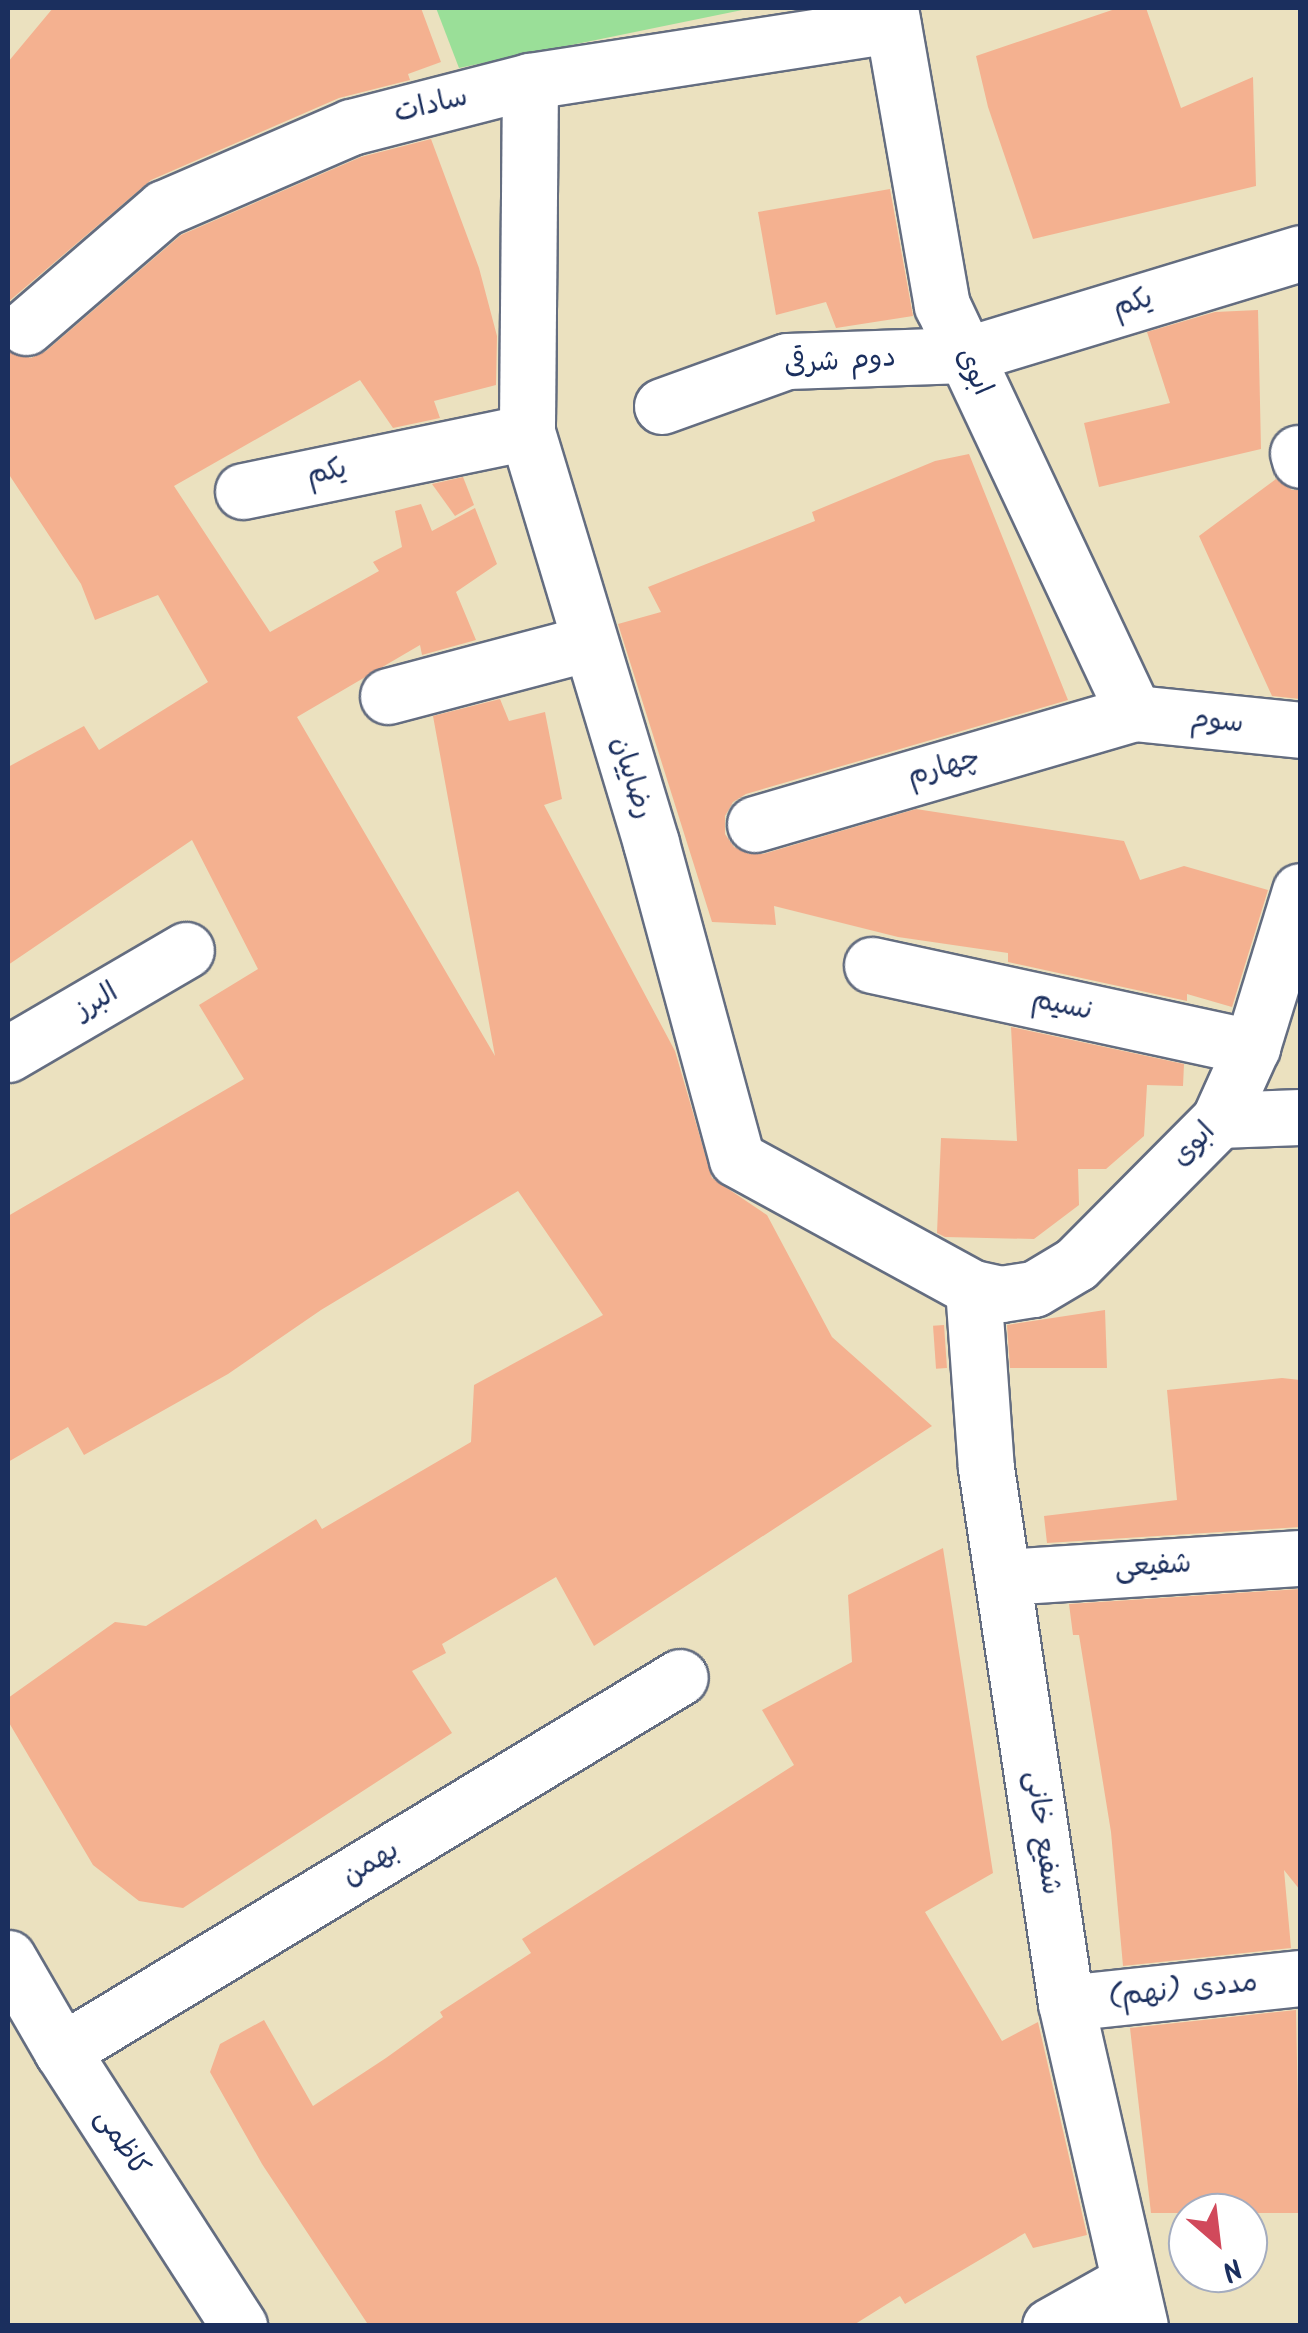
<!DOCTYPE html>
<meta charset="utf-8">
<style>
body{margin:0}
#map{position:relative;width:1308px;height:2333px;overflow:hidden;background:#ebe1bf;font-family:Kalam,"Playpen Sans Arabic",sans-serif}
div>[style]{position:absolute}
.green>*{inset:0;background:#9adf98}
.building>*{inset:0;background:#f4b190;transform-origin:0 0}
.roads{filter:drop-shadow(2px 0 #646d80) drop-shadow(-2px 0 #646d80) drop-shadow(0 2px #646d80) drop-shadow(0 -2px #646d80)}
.minor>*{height:55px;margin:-27.5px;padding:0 27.5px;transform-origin:27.5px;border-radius:27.5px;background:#fff}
span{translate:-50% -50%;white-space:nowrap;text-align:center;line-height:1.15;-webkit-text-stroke:8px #fff;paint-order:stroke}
.street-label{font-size:28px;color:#1b2f5e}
.frame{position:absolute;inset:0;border:10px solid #1b2f5e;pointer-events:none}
.north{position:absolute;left:1168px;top:2193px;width:100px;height:100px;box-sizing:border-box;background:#fff;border:2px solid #a4acbf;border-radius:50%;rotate:152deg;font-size:28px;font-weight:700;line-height:40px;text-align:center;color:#1b2f5e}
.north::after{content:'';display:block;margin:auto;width:35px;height:45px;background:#d1495b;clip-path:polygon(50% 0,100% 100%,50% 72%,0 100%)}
</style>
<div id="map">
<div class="green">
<div style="clip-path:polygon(436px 8px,752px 8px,459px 68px)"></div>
</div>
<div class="building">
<div style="clip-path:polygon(53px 8px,421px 8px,441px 62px,408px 74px,410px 80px,339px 98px,151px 180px,8px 302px,8px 62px)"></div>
<div style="clip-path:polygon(1118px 8px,1146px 8px,1181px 108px,1253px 77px,1256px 186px,1033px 239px,988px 107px,976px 56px)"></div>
<div style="clip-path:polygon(431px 139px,479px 268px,497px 336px,496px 385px,434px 401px,440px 418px,393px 428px,360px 380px,174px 486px,270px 632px,379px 571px,373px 562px,402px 547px,395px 511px,421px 504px,432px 531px,475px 508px,497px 564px,456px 592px,476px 640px,422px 655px,420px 645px,297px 717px,495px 1056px,433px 716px,500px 699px,509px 721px,545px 712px,562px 799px,544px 805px,675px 1051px,712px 1178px,767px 1215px,832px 1337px,932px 1426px,594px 1646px,556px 1577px,442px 1644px,446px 1653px,412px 1671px,452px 1733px,183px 1908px,139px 1901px,93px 1865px,8px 1721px,8px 1698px,115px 1622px,146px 1626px,316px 1519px,322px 1529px,471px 1442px,474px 1385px,603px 1315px,518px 1191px,321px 1310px,228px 1374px,84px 1455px,68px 1427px,8px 1462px,8px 1216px,244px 1079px,199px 1005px,258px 969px,192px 840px,8px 965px,8px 767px,84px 726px,99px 750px,208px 682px,158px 595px,95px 620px,81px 584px,8px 473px,8px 351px,31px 358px,46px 351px,181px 235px,361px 157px)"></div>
<div style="clip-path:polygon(890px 189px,913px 316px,836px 328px,826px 302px,776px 315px,758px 212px)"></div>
<div style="clip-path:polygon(1258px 310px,1261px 449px,1099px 487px,1084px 423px,1170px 403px,1147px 332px,1215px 312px)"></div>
<div style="clip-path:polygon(969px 454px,1068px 700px,746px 794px,733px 802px,725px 816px,725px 834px,734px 847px,749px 854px,763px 854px,916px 809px,1124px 841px,1140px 880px,1184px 866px,1268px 890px,1232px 1007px,1187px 994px,1187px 1001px,1008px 962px,1008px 953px,898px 937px,774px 906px,776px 925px,712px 922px,618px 624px,661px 612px,648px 587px,815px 521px,812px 512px,935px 461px)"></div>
<div style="clip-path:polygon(463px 477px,474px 505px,455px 516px,432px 484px)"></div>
<div style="clip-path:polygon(1276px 479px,1292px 490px,1300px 490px,1300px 699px,1272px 696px,1199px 536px)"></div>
<div style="clip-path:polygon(1011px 1027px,1184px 1064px,1183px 1086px,1147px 1085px,1144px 1136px,1106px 1169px,1078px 1169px,1079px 1205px,1034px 1239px,945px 1237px,937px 1233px,941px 1138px,1017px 1141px)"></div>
<div style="clip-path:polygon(1105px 1310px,1107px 1368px,1010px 1368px,1007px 1325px)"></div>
<div style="left:944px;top:1325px;width:43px;height:11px;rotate:86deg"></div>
<div style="clip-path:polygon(1282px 1378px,1300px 1380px,1300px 1527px,1047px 1543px,1044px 1516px,1177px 1500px,1167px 1390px)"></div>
<div style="clip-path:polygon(943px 1548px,993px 1873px,925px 1912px,1002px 2041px,1038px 2022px,1087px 2235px,1033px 2248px,1025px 2233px,905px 2304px,900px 2296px,852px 2326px,369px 2326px,262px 2164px,210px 2072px,220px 2044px,264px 2020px,313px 2106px,386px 2058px,443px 2017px,440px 2012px,531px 1953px,522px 1939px,794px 1765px,762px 1710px,852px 1662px,848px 1595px)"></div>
<div style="clip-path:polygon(1300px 1589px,1300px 1890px,1284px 1870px,1291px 1948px,1123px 1966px,1111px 1832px,1079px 1635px,1073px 1635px,1069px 1604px)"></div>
<div style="clip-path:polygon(1296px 2010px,1300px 2213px,1151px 2213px,1130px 2028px)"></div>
</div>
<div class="roads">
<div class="minor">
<div style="left:890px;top:8px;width:302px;rotate:80.1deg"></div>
<div style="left:942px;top:305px;width:451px;rotate:64.8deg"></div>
<div style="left:530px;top:81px;width:351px;rotate:90.5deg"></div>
<div style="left:527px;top:432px;width:429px;rotate:73.2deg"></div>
<div style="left:651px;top:843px;width:327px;rotate:74.8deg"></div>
<div style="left:737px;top:1159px;width:269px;rotate:28.7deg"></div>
<div style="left:973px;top:1288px;width:180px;rotate:85.9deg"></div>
<div style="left:986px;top:1468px;width:541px;rotate:81.5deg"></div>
<div style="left:1066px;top:2003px;width:331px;rotate:77.1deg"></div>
<div style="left:26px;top:327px;width:182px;rotate:-40.8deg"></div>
<div style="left:164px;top:208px;width:204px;rotate:-23.4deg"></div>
<div style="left:351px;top:127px;width:185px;rotate:-14.4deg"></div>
<div style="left:530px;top:81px;width:367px;rotate:-8.8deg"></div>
<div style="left:662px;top:406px;width:133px;rotate:-19.8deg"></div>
<div style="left:787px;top:361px;width:178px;rotate:-1.9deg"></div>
<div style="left:965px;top:355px;width:350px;rotate:-16.9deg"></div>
<div style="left:1298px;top:453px;width:7px;rotate:74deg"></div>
<div style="left:243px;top:491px;width:290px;rotate:-11.7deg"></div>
<div style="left:388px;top:696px;width:207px;rotate:-14.8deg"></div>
<div style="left:755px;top:824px;width:395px;rotate:-16.3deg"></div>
<div style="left:1134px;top:713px;width:167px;rotate:5.8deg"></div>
<div style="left:872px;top:965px;width:389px;rotate:12.2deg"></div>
<div style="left:8px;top:1054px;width:206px;rotate:-30.3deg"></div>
<div style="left:1219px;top:1120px;width:81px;rotate:-2.1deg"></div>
<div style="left:973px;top:1288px;width:29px;rotate:12deg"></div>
<div style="left:1001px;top:1294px;width:33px;rotate:-9deg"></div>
<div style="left:1034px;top:1289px;width:49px;rotate:-30.8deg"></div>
<div style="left:1076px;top:1264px;width:203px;rotate:-45.2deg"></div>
<div style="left:1219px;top:1120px;width:80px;rotate:-65.7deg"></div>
<div style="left:1252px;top:1047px;width:163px;rotate:-72.9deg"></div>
<div style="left:1005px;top:1577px;width:296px;rotate:-3.7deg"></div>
<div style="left:8px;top:1958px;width:108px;rotate:59.9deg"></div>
<div style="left:62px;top:2051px;width:327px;rotate:57.2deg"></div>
<div style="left:1066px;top:2003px;width:235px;rotate:-6.1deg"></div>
<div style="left:62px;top:2051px;width:722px;rotate:-31.18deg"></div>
<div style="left:1050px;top:2326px;width:88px;rotate:-29.2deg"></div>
</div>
</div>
<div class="street-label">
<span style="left:431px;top:106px;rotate:-14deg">سادات</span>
<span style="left:1133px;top:304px;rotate:-17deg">یکم</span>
<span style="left:840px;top:362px;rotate:-4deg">دوم شرقی</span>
<span style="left:973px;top:372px;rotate:65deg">ابوی</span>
<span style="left:327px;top:473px;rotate:-12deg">یکم</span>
<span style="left:1217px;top:722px;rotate:6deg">سوم</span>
<span style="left:944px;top:768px;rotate:-16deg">چهارم</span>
<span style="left:631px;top:778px;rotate:72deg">رضاییان</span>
<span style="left:97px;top:1002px;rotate:-30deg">البرز</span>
<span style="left:1062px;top:1006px;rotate:12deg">نسیم</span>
<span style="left:1194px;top:1145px;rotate:-46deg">ابوی</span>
<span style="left:1153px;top:1567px;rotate:-4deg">شفیعی</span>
<span style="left:1042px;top:1833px;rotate:82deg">شفیع خانی</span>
<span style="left:371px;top:1864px;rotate:-31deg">بهمن</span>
<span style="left:1183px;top:1991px;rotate:-6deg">مددی (نهم)</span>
<span style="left:121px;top:2143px;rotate:57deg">کاظمی</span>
</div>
<div class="frame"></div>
<div class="north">N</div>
</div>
